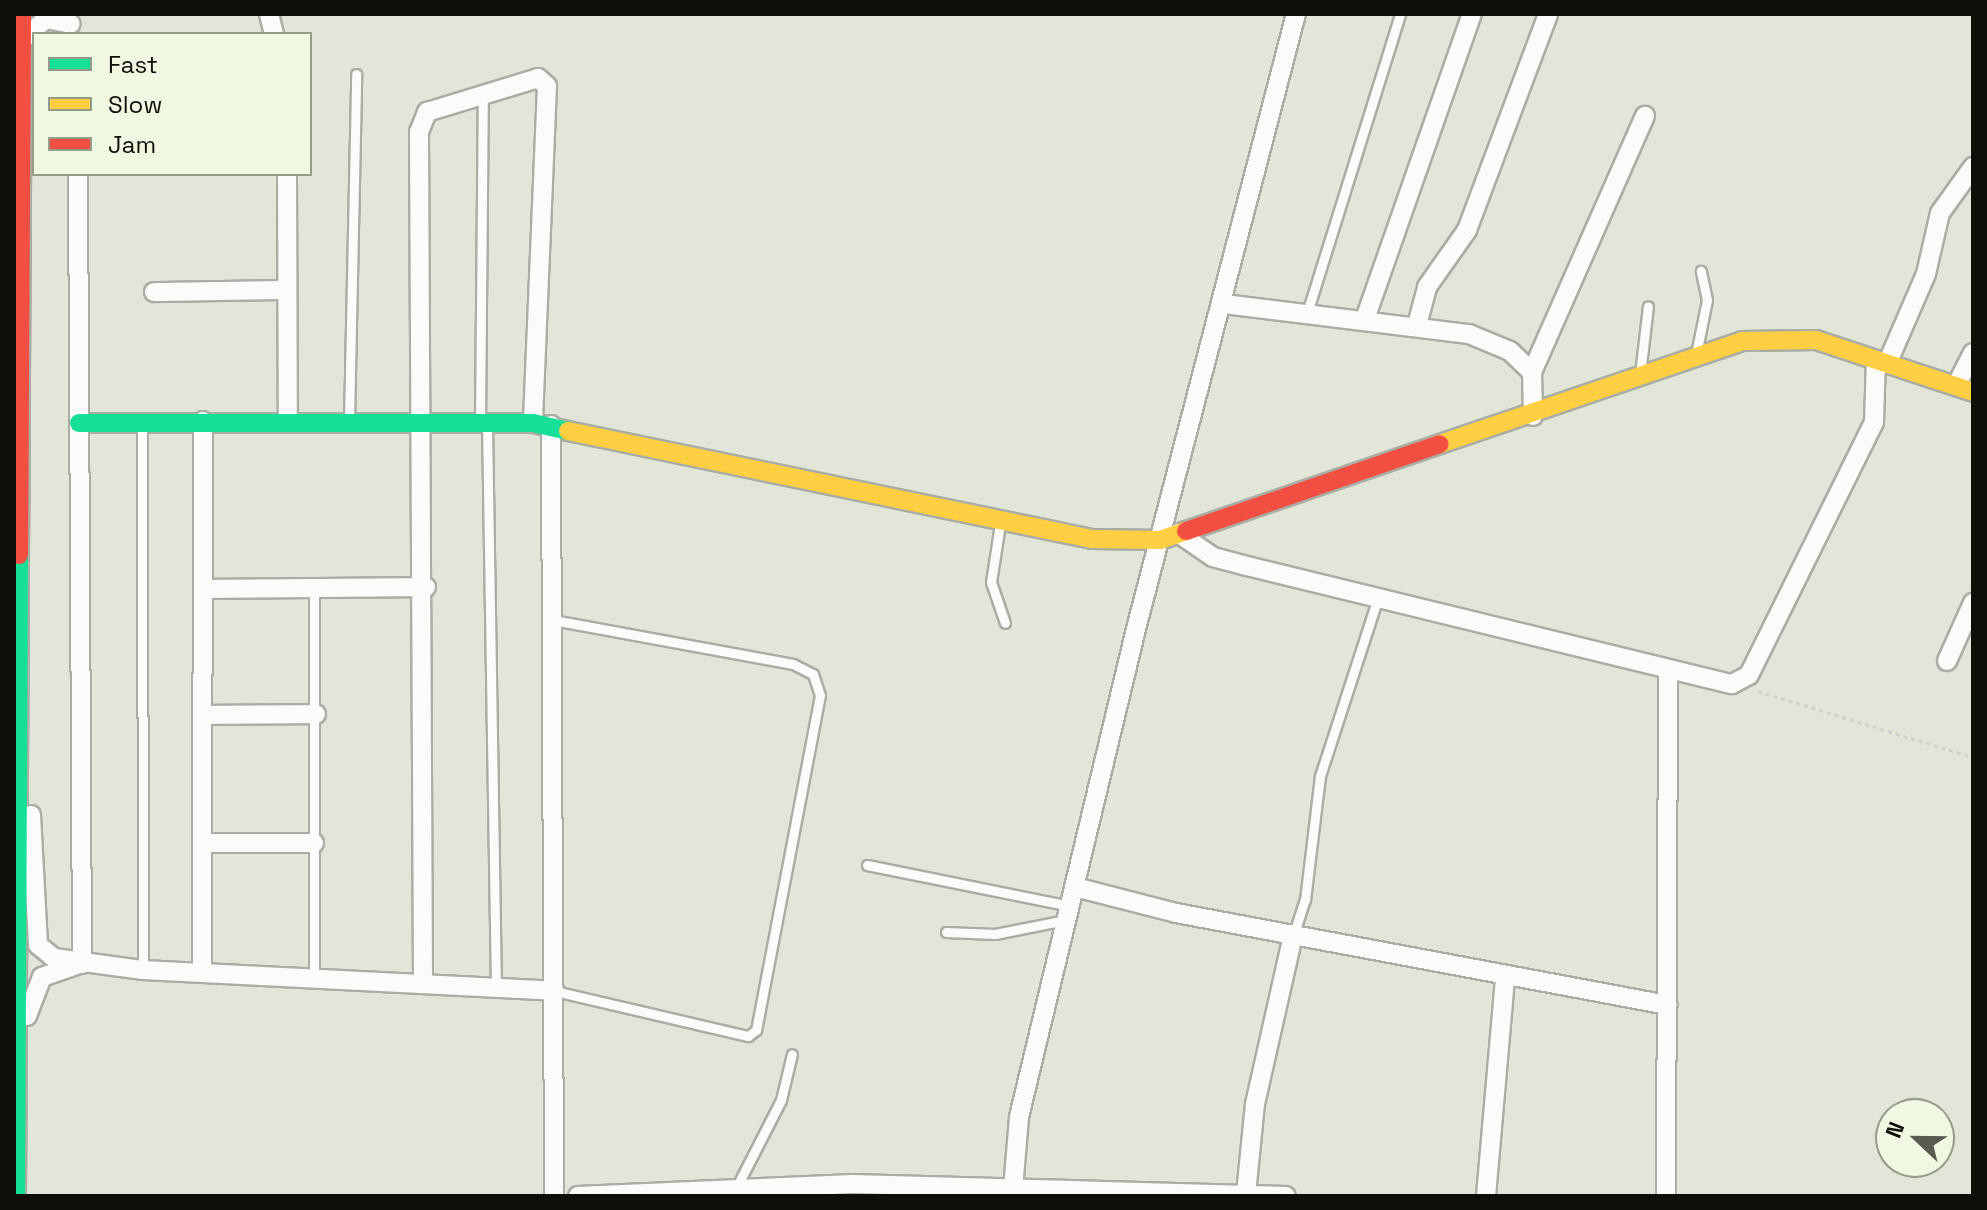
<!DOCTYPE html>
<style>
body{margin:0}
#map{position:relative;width:1987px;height:1210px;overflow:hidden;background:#e2e6d9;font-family:"Space Grotesk",sans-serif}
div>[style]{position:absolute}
.path>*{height:3px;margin-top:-1.5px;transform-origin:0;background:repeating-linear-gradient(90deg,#ced0cc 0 4px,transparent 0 8px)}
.roads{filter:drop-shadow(2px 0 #aaada3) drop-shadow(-2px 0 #aaada3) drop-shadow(0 2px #aaada3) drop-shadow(0 -2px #aaada3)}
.lane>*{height:9px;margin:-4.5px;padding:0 4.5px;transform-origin:4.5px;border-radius:4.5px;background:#fbfbf9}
.street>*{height:18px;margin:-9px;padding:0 9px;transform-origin:9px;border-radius:9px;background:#fbfbf9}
.fast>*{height:18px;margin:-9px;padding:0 9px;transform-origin:9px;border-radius:9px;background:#16e098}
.slow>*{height:18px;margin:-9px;padding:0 9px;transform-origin:9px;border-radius:9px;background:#ffcf43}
.jam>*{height:18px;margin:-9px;padding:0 9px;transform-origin:9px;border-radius:9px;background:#f24e42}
span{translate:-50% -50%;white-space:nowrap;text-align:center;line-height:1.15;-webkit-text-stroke:8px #f0f8e1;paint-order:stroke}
.frame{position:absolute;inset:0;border:16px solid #0d0f08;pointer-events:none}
.legend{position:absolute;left:32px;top:32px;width:280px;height:144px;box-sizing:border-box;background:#f0f8e1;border:2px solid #959b8a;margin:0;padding:10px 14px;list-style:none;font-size:24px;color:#0d0f08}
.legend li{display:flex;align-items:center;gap:16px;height:40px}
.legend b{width:40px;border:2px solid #959b8a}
.north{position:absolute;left:1875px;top:1098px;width:80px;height:80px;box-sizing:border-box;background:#f0f8e1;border:2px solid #959b8a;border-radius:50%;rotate:292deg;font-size:22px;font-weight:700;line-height:32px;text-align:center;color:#0d0f08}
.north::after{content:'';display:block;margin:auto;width:28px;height:36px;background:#585a51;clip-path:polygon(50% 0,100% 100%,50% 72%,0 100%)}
</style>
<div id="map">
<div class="path">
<div style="left:1758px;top:691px;width:225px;rotate:17.1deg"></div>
</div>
<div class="roads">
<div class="lane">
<div style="left:1307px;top:313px;width:313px;rotate:-72.7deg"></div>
<div style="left:1696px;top:354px;width:55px;rotate:-78.5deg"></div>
<div style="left:1707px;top:300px;width:30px;rotate:-102deg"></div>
<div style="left:1640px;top:374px;width:68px;rotate:-83.3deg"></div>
<div style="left:349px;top:421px;width:347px;rotate:-88.8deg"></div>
<div style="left:480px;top:422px;width:329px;rotate:-89.5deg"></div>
<div style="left:487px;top:423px;width:565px;rotate:89.09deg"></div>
<div style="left:142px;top:424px;width:546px;rotate:89.9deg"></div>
<div style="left:1000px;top:524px;width:59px;rotate:98.8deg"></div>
<div style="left:991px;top:582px;width:43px;rotate:71.1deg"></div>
<div style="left:314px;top:588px;width:389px;rotate:90deg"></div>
<div style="left:553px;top:620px;width:244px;rotate:10.4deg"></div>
<div style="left:793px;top:664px;width:22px;rotate:27deg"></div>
<div style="left:813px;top:674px;width:22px;rotate:72deg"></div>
<div style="left:820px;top:695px;width:341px;rotate:100.8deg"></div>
<div style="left:756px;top:1030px;width:10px;rotate:143deg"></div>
<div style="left:748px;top:1036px;width:199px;rotate:-166.9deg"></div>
<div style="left:867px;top:865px;width:208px;rotate:11.4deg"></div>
<div style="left:946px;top:932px;width:49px;rotate:2.3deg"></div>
<div style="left:995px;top:934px;width:71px;rotate:-11.3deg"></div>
<div style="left:1293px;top:936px;width:38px;rotate:-72deg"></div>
<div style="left:1305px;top:900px;width:125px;rotate:-83.1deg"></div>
<div style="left:1320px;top:776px;width:188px;rotate:-72deg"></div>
<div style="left:736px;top:1188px;width:99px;rotate:-62.9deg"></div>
<div style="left:781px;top:1100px;width:47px;rotate:-76.6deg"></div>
</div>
<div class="street">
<div style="left:269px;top:14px;width:21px;rotate:76deg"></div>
<div style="left:23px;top:39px;width:30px;rotate:-41deg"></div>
<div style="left:46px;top:19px;width:25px;rotate:11deg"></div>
<div style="left:78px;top:174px;width:790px;rotate:89.71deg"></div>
<div style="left:287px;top:174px;width:247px;rotate:89.8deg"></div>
<div style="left:154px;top:292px;width:133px;rotate:-0.9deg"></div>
<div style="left:1224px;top:304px;width:247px;rotate:7deg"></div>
<div style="left:1469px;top:334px;width:44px;rotate:22.5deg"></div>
<div style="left:1510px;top:351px;width:30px;rotate:44deg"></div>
<div style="left:1365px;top:319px;width:323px;rotate:-70.7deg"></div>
<div style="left:1417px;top:325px;width:39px;rotate:-75deg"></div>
<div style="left:1427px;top:287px;width:70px;rotate:-54.9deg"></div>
<div style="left:1467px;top:230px;width:231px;rotate:-69.4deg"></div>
<div style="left:1887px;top:364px;width:98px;rotate:-66.6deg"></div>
<div style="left:1926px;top:274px;width:63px;rotate:-77.1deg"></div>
<div style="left:1940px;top:213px;width:57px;rotate:-54.3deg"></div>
<div style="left:1956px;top:386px;width:37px;rotate:-63deg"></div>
<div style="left:1533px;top:416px;width:44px;rotate:-91.3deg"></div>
<div style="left:1532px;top:372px;width:280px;rotate:-66.2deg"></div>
<div style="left:551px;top:425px;width:771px;rotate:89.78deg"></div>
<div style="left:1178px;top:533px;width:42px;rotate:34.4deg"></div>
<div style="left:1213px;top:557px;width:35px;rotate:15deg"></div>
<div style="left:1247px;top:566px;width:499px;rotate:13.7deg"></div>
<div style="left:1732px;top:684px;width:19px;rotate:-28deg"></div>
<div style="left:1749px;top:675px;width:282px;rotate:-63.7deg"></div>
<div style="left:1874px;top:422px;width:62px;rotate:-88.2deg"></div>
<div style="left:205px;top:589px;width:221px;rotate:-0.5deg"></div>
<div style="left:1947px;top:661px;width:64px;rotate:-65.9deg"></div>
<div style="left:205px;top:715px;width:111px;rotate:-0.5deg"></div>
<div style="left:31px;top:815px;width:130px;rotate:86.9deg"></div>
<div style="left:38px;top:945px;width:21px;rotate:39deg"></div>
<div style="left:54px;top:958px;width:90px;rotate:7.7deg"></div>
<div style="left:143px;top:970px;width:412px;rotate:2.9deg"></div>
<div style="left:205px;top:843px;width:109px"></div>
<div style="left:1075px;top:887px;width:104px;rotate:14.4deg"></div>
<div style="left:1176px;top:913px;width:500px;rotate:10.6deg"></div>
<div style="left:202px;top:972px;width:551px;rotate:-89.9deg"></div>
<div style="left:423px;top:980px;width:848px;rotate:-90.27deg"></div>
<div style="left:419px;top:132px;width:22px;rotate:-68deg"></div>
<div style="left:427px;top:112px;width:116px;rotate:-17deg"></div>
<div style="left:538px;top:78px;width:12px;rotate:42deg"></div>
<div style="left:547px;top:86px;width:337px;rotate:92.4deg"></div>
<div style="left:27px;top:1016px;width:42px;rotate:-69deg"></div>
<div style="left:42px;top:977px;width:36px;rotate:-19deg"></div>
<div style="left:1013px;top:1189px;width:72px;rotate:-85.2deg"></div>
<div style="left:1019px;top:1117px;width:502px;rotate:-76.52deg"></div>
<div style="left:1136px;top:629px;width:635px;rotate:-75.42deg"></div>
<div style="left:1246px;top:1194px;width:90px;rotate:-84.3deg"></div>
<div style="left:1255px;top:1104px;width:172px;rotate:-77.3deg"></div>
<div style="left:578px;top:1196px;width:275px;rotate:-2.5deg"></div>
<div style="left:853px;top:1184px;width:433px;rotate:1.6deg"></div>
<div style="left:1486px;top:1196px;width:219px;rotate:-85deg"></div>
<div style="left:1666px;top:1196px;width:527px;rotate:-89.78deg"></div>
</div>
<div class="fast">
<div style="left:79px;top:423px;width:454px"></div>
<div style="left:533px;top:423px;width:36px;rotate:13deg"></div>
<div style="left:16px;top:1196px;width:641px;rotate:-89.73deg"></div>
</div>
<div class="slow">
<div style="left:568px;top:431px;width:535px;rotate:11.65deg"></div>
<div style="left:1092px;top:539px;width:68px;rotate:0.8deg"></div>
<div style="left:1160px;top:540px;width:28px;rotate:-19deg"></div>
<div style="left:1440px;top:444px;width:319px;rotate:-18.8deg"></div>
<div style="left:1742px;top:341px;width:74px;rotate:-0.8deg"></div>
<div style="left:1816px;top:340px;width:165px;rotate:18.3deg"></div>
</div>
<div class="jam">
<div style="left:1186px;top:531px;width:268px;rotate:-18.9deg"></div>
<div style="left:19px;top:555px;width:541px;rotate:-89.68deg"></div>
</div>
</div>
<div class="frame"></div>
<ul class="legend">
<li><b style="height:10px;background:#16e098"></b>Fast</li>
<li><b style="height:10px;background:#ffcf43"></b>Slow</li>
<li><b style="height:10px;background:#f24e42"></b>Jam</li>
</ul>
<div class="north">N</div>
</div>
